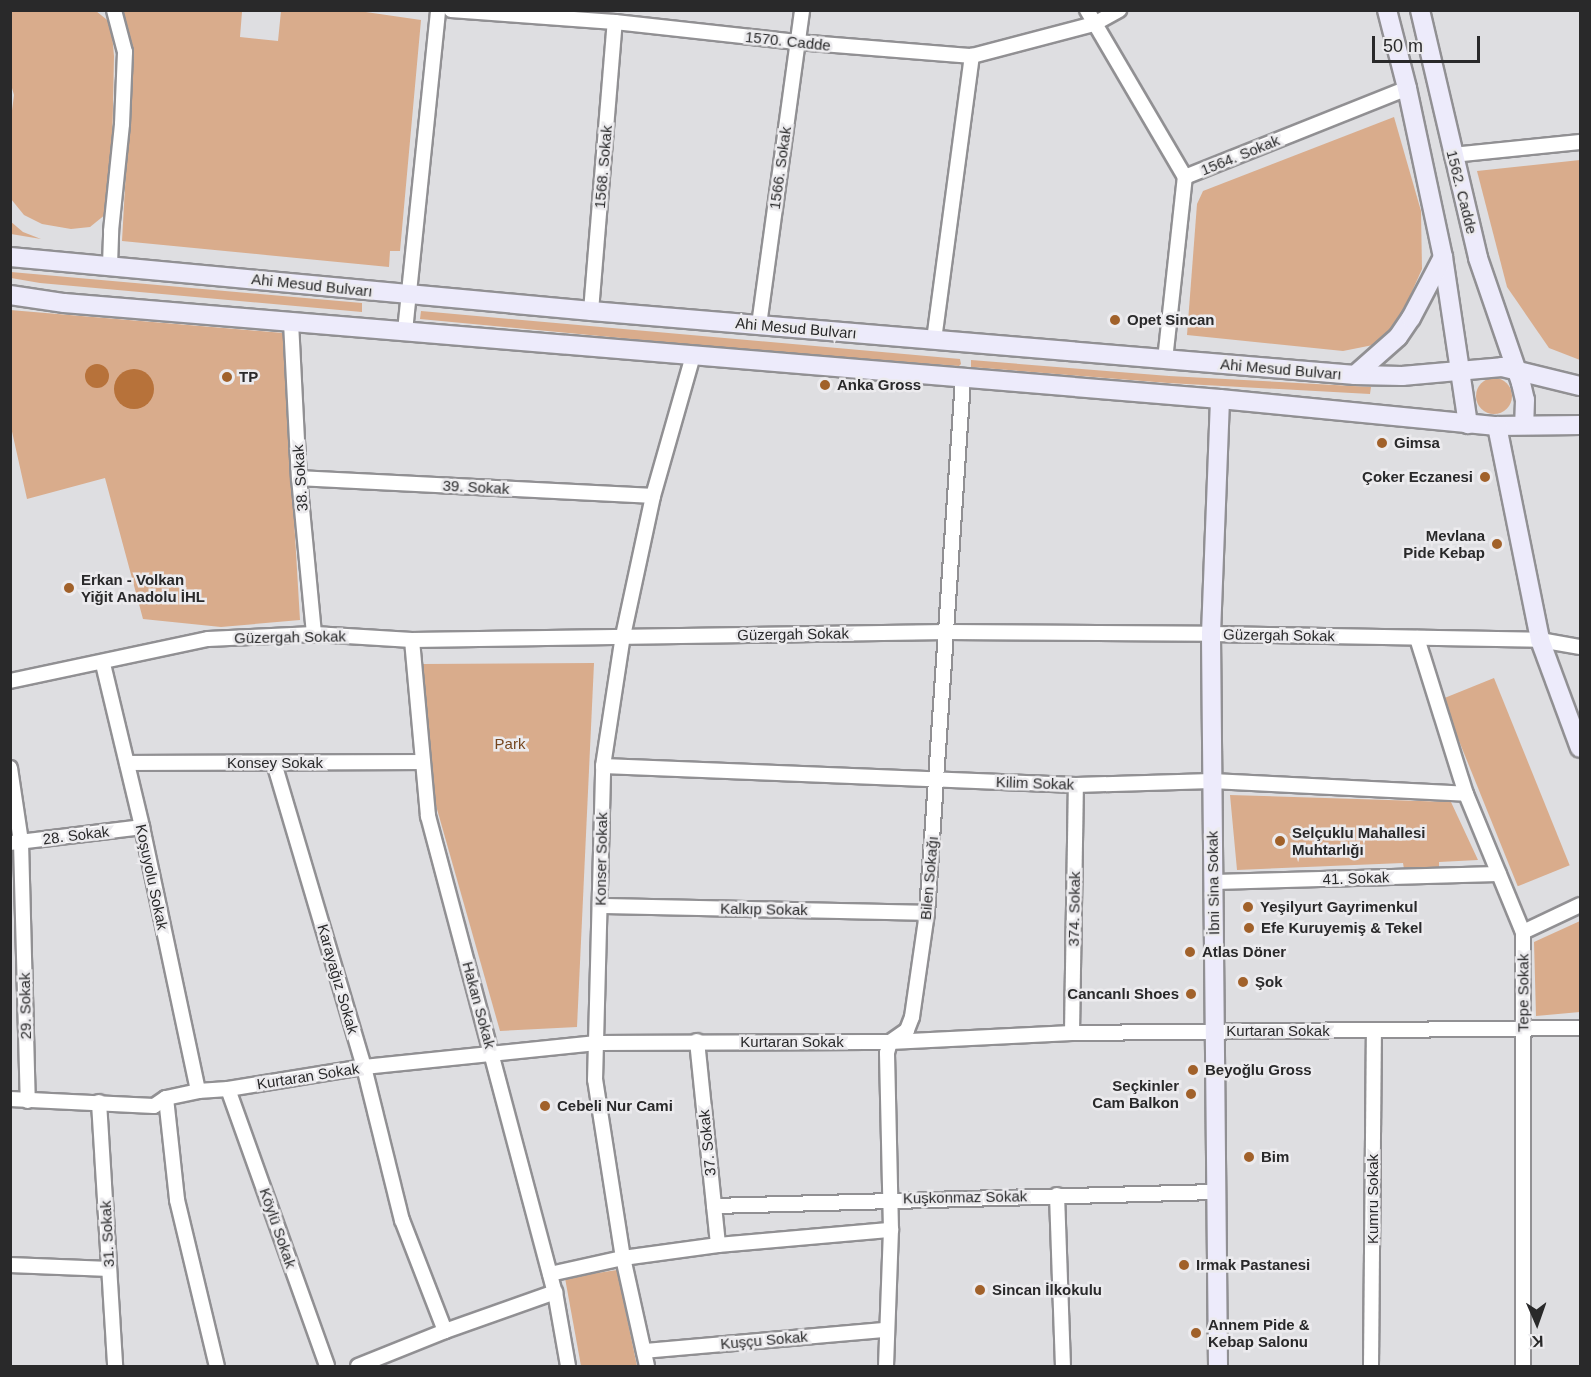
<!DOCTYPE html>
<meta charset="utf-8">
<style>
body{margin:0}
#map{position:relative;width:1591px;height:1377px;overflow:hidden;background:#dedee1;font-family:Arial,sans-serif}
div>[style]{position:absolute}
.green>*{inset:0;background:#d9ac8c;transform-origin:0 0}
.round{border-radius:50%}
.water>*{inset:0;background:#b7723a}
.roads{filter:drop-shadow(2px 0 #919093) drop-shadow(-2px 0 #919093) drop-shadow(0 2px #919093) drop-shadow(0 -2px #919093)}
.street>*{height:14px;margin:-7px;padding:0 7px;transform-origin:7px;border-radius:7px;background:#fff}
.secondary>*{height:18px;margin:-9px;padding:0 9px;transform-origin:9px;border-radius:9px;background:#edebfb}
.dots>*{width:16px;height:16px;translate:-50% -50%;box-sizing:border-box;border:3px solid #ecebee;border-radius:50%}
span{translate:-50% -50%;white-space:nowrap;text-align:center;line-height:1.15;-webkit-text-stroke:5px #ecebee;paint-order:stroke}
.street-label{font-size:15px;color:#29292a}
.poi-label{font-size:15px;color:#29292a;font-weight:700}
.left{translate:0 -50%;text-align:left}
.right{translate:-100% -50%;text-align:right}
.park-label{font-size:15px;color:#76461e}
.frame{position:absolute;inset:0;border:12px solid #29292a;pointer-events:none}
.north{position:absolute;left:1507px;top:1293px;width:60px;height:60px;-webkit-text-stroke:4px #ecebee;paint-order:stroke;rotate:178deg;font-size:16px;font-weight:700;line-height:24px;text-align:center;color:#29292a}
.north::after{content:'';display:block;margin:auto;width:21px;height:27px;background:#29292a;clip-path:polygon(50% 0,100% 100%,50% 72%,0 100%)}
.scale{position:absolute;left:1372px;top:36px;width:108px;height:27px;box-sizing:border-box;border:3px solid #29292a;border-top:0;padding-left:8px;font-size:18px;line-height:21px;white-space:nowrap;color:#29292a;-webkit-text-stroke:4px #ecebee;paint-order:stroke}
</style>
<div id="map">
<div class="green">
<div style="clip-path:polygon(352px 10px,421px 20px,400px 251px,390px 251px,389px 267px,122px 241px,132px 61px,122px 14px,124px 11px,242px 12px,240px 37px,278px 41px,281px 11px)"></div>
<div style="clip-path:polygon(10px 11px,96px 11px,111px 23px,114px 56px,112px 153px,106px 214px,90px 227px,71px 229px,42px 224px,24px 215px,11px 199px,10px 126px,14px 95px,10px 81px)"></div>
<div style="clip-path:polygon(1394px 117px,1421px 211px,1422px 269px,1401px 316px,1378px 344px,1343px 351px,1187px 335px,1197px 204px,1203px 191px)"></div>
<div style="clip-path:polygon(1580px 160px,1580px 360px,1549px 348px,1507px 287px,1477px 171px)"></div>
<div style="clip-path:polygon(10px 221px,23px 232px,41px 239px,11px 234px)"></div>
<div style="clip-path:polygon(11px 272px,362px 303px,362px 312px,40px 283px,11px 278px)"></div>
<div style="clip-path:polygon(10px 310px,283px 333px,300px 620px,221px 627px,143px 619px,105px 478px,27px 499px,11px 427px)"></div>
<div style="clip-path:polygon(421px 311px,960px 359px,961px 364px,959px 366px,737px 349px,420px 319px)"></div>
<div style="clip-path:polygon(971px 360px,1169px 376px,1371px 387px,1370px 394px,1168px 383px,971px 367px)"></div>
<div class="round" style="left:1476px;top:378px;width:36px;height:36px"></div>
<div style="clip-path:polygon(594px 663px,577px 1027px,500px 1031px,435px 802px,422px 664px)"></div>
<div style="left:1494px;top:678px;width:202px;height:56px;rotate:68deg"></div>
<div style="clip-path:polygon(1230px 795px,1451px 802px,1478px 860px,1439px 862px,1439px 868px,1404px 869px,1403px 863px,1237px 870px)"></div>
<div style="clip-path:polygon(1580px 921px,1580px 1012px,1536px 1016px,1534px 942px)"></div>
<div style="clip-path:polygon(617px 1270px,637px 1366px,581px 1366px,565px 1278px)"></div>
</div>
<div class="water">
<div class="round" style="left:85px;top:364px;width:24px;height:24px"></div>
<div class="round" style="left:114px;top:369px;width:40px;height:40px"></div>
</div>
<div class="roads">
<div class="street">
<div style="left:451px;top:10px;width:164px;rotate:4.2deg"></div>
<div style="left:615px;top:22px;width:183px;rotate:6.3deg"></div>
<div style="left:797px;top:42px;width:176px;rotate:4.6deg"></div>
<div style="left:972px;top:56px;width:126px;rotate:-14.7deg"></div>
<div style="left:1094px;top:24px;width:29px;rotate:-29deg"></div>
<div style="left:1087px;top:10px;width:194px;rotate:59.6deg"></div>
<div style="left:1185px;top:177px;width:239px;rotate:-21.8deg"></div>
<div style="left:1452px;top:155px;width:129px;rotate:-5.8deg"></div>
<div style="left:110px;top:265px;width:34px;rotate:-88deg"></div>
<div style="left:111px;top:231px;width:108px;rotate:-84.1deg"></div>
<div style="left:122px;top:124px;width:72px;rotate:-87.6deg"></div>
<div style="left:125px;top:52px;width:43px;rotate:-104.7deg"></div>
<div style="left:591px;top:311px;width:290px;rotate:-85.3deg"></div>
<div style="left:291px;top:322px;width:156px;rotate:87.1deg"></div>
<div style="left:299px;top:478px;width:157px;rotate:84.5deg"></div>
<div style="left:759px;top:325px;width:318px;rotate:-82.2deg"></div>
<div style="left:405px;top:331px;width:323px;rotate:-84.1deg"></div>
<div style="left:934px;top:340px;width:287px;rotate:-82.4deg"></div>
<div style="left:1165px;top:360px;width:184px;rotate:-83.8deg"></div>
<div style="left:299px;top:478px;width:354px;rotate:2.9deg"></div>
<div style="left:1417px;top:638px;width:164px;rotate:72.6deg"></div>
<div style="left:1466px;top:794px;width:149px;rotate:67.6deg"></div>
<div style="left:1523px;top:932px;width:434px;rotate:90deg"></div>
<div style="left:412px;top:640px;width:177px;rotate:84.8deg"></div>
<div style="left:428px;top:816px;width:493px;rotate:75.1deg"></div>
<div style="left:555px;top:1292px;width:75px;rotate:80deg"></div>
<div style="left:103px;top:664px;width:168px;rotate:76.5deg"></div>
<div style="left:142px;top:827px;width:270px;rotate:78deg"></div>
<div style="left:10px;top:681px;width:202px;rotate:-12deg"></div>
<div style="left:208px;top:639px;width:106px;rotate:-2.7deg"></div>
<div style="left:314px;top:634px;width:98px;rotate:3.5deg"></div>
<div style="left:412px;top:640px;width:535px;rotate:-0.86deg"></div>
<div style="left:947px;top:632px;width:264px;rotate:0.4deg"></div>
<div style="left:1211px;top:634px;width:329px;rotate:1deg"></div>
<div style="left:1540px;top:640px;width:41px;rotate:9.9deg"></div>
<div style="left:127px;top:763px;width:296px;rotate:-0.2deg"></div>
<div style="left:274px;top:763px;width:317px;rotate:73.5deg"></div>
<div style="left:364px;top:1067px;width:158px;rotate:76.1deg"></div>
<div style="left:402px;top:1220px;width:119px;rotate:68.8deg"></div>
<div style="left:603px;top:766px;width:473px;rotate:2.3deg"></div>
<div style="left:1076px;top:785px;width:136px;rotate:-1.7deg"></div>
<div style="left:1212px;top:781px;width:254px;rotate:2.9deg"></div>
<div style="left:10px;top:768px;width:75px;rotate:81.5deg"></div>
<div style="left:21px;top:842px;width:259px;rotate:88.5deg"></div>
<div style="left:10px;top:843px;width:133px;rotate:-6.9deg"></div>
<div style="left:1213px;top:882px;width:286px;rotate:-1.6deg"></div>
<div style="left:600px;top:906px;width:327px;rotate:1.2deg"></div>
<div style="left:1523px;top:932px;width:63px;rotate:-25.3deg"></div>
<div style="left:1072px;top:1033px;width:248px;rotate:-89.1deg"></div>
<div style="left:697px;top:1041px;width:205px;rotate:84.1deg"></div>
<div style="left:228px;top:1089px;width:294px;rotate:70.3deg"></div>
<div style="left:166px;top:1098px;width:103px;rotate:83.8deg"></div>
<div style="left:177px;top:1200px;width:171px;rotate:76.5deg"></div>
<div style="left:10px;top:1099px;width:144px;rotate:2.8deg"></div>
<div style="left:154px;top:1106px;width:14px;rotate:-34deg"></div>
<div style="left:166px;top:1098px;width:33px;rotate:-12deg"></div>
<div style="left:198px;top:1091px;width:30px;rotate:-4deg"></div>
<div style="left:228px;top:1089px;width:138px;rotate:-9.2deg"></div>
<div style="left:364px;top:1067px;width:234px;rotate:-5.9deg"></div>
<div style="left:597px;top:1043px;width:293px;rotate:-0.2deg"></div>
<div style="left:890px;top:1042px;width:182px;rotate:-2.8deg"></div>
<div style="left:1072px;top:1033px;width:508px;rotate:-0.56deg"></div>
<div style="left:99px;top:1102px;width:264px;rotate:86.5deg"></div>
<div style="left:1057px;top:1195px;width:171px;rotate:88deg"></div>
<div style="left:714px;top:1206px;width:502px;rotate:-1.6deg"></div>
<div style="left:10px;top:1265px;width:99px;rotate:2.3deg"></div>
<div style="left:550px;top:1274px;width:75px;rotate:-12.4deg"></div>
<div style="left:623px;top:1258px;width:96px;rotate:-7.8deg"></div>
<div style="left:718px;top:1245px;width:174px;rotate:-5deg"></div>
<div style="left:644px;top:1351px;width:242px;rotate:-5deg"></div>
<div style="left:358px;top:1366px;width:94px;rotate:-21.9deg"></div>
<div style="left:445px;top:1331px;width:117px;rotate:-19.5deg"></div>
<div style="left:647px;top:1366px;width:111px;rotate:-102.5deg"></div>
<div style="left:623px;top:1258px;width:180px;rotate:-98.9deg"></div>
<div style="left:595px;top:1080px;width:314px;rotate:-88.5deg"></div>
<div style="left:603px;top:766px;width:132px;rotate:-81.3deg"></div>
<div style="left:623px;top:636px;width:143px;rotate:-77.9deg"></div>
<div style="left:653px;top:496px;width:146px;rotate:-74.1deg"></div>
<div style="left:886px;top:1366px;width:136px;rotate:-87.9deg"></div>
<div style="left:891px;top:1230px;width:177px;rotate:-91.3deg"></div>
<div style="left:887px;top:1053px;width:11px;rotate:-75deg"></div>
<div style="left:890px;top:1042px;width:21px;rotate:-35deg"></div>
<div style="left:907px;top:1030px;width:14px;rotate:-69deg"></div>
<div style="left:912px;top:1017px;width:105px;rotate:-81.8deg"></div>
<div style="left:927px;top:913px;width:535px;rotate:-86.14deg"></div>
<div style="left:1371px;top:1366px;width:335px;rotate:-89.5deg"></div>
</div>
<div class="secondary">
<div style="left:1387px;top:10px;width:81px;rotate:75.6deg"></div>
<div style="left:1407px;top:88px;width:173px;rotate:78deg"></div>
<div style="left:1443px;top:257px;width:169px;rotate:81.5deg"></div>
<div style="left:1420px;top:10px;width:255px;rotate:76.8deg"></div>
<div style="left:1478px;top:258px;width:132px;rotate:71deg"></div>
<div style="left:1521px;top:383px;width:17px;rotate:77deg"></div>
<div style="left:1525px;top:400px;width:25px;rotate:92deg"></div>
<div style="left:10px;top:257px;width:584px;rotate:5.31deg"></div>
<div style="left:591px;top:311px;width:767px;rotate:4.79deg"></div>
<div style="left:1355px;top:375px;width:47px;rotate:1.2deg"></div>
<div style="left:1402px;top:376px;width:100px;rotate:-5.1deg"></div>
<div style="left:1502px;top:367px;width:80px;rotate:13.7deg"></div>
<div style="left:10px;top:295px;width:55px;rotate:8.4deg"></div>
<div style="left:64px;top:303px;width:1160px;rotate:4.75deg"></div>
<div style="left:1220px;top:399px;width:278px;rotate:5.6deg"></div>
<div style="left:1497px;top:426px;width:83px;rotate:-0.7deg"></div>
<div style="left:1355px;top:375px;width:57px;rotate:-41.5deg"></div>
<div style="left:1398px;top:337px;width:23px;rotate:-56deg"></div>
<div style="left:1411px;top:318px;width:69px;rotate:-62.3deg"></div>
<div style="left:1497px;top:426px;width:218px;rotate:78.6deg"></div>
<div style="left:1540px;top:640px;width:115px;rotate:69.7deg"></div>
<div style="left:1218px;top:1366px;width:732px;rotate:-90.55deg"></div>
<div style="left:1211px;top:634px;width:235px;rotate:-87.8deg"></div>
</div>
</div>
<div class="dots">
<div style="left:1115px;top:320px;background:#a1612a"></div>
<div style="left:227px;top:377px;background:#a1612a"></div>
<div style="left:825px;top:385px;background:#a1612a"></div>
<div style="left:1382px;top:443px;background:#a1612a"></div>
<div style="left:1485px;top:477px;background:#a1612a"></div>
<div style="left:1497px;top:544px;background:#a1612a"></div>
<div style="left:69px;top:588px;background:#a1612a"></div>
<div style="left:1280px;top:841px;background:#a1612a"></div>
<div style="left:1248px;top:907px;background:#a1612a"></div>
<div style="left:1249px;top:928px;background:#a1612a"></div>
<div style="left:1190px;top:952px;background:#a1612a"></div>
<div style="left:1243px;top:982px;background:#a1612a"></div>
<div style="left:1191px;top:994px;background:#a1612a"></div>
<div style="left:1193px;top:1070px;background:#a1612a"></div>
<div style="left:1191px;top:1094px;background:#a1612a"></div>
<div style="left:545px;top:1106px;background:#a1612a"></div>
<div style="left:1249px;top:1157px;background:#a1612a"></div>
<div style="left:1184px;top:1265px;background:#a1612a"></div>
<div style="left:980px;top:1290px;background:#a1612a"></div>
<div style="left:1196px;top:1333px;background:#a1612a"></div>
</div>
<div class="street-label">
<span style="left:788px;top:41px;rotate:6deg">1570. Cadde</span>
<span style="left:1240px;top:155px;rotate:-22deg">1564. Sokak</span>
<span style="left:603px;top:167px;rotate:-85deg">1568. Sokak</span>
<span style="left:780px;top:168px;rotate:-82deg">1566. Sokak</span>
<span style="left:1462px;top:192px;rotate:76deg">1562. Cadde</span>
<span style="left:312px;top:285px;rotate:6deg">Ahi Mesud Bulvarı</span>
<span style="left:796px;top:328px;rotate:5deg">Ahi Mesud Bulvarı</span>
<span style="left:1281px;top:369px;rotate:5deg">Ahi Mesud Bulvarı</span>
<span style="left:300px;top:478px;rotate:-94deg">38. Sokak</span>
<span style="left:476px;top:487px;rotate:3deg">39. Sokak</span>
<span style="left:793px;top:634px;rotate:-1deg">Güzergah Sokak</span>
<span style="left:1279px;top:635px;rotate:1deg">Güzergah Sokak</span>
<span style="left:290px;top:637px;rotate:-1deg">Güzergah Sokak</span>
<span style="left:275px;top:763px">Konsey Sokak</span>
<span style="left:1035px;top:783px;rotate:2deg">Kilim Sokak</span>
<span style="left:76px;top:835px;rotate:-7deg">28. Sokak</span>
<span style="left:601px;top:859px;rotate:-89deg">Konser Sokak</span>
<span style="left:152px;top:877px;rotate:78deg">Koşuyolu Sokak</span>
<span style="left:929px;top:878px;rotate:-85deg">Bilen Sokağı</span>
<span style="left:1356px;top:878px;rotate:-2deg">41. Sokak</span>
<span style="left:1213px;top:883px;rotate:-91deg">İbni Sina Sokak</span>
<span style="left:764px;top:909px;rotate:1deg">Kalkıp Sokak</span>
<span style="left:1074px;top:909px;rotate:-89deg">374. Sokak</span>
<span style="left:338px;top:979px;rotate:74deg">Karayağız Sokak</span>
<span style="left:1523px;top:993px;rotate:-90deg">Tepe Sokak</span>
<span style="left:479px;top:1005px;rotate:75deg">Hakan Sokak</span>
<span style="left:25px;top:1006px;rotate:-91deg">29. Sokak</span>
<span style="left:1278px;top:1031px">Kurtaran Sokak</span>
<span style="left:792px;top:1042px">Kurtaran Sokak</span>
<span style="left:308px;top:1076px;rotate:-9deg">Kurtaran Sokak</span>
<span style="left:707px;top:1143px;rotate:-96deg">37. Sokak</span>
<span style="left:965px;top:1197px;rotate:-1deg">Kuşkonmaz Sokak</span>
<span style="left:1373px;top:1199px;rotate:-90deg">Kumru Sokak</span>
<span style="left:278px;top:1228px;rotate:71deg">Köylü Sokak</span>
<span style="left:107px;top:1234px;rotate:-93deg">31. Sokak</span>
<span style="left:764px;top:1340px;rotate:-5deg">Kuşçu Sokak</span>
</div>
<div class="poi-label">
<span class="left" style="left:1127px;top:320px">Opet Sincan</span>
<span class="left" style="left:239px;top:377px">TP</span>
<span class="left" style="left:837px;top:385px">Anka Gross</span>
<span class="left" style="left:1394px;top:443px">Gimsa</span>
<span class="right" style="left:1473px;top:477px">Çoker Eczanesi</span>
<span class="right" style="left:1485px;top:544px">Mevlana<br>Pide Kebap</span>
<span class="left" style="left:81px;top:588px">Erkan - Volkan<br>Yiğit Anadolu İHL</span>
<span class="left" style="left:1292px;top:841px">Selçuklu Mahallesi<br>Muhtarlığı</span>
<span class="left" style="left:1260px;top:907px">Yeşilyurt Gayrimenkul</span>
<span class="left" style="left:1261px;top:928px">Efe Kuruyemiş &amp; Tekel</span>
<span class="left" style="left:1202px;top:952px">Atlas Döner</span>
<span class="left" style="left:1255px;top:982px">Şok</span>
<span class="right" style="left:1179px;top:994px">Cancanlı Shoes</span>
<span class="left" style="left:1205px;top:1070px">Beyoğlu Gross</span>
<span class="right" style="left:1179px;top:1094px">Seçkinler<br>Cam Balkon</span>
<span class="left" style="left:557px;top:1106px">Cebeli Nur Cami</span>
<span class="left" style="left:1261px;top:1157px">Bim</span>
<span class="left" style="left:1196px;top:1265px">Irmak Pastanesi</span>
<span class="left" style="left:992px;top:1290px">Sincan İlkokulu</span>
<span class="left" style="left:1208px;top:1333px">Annem Pide &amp;<br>Kebap Salonu</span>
</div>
<div class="park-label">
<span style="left:510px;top:744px">Park</span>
</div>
<div class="frame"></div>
<div class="north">K</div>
<div class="scale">50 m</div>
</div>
